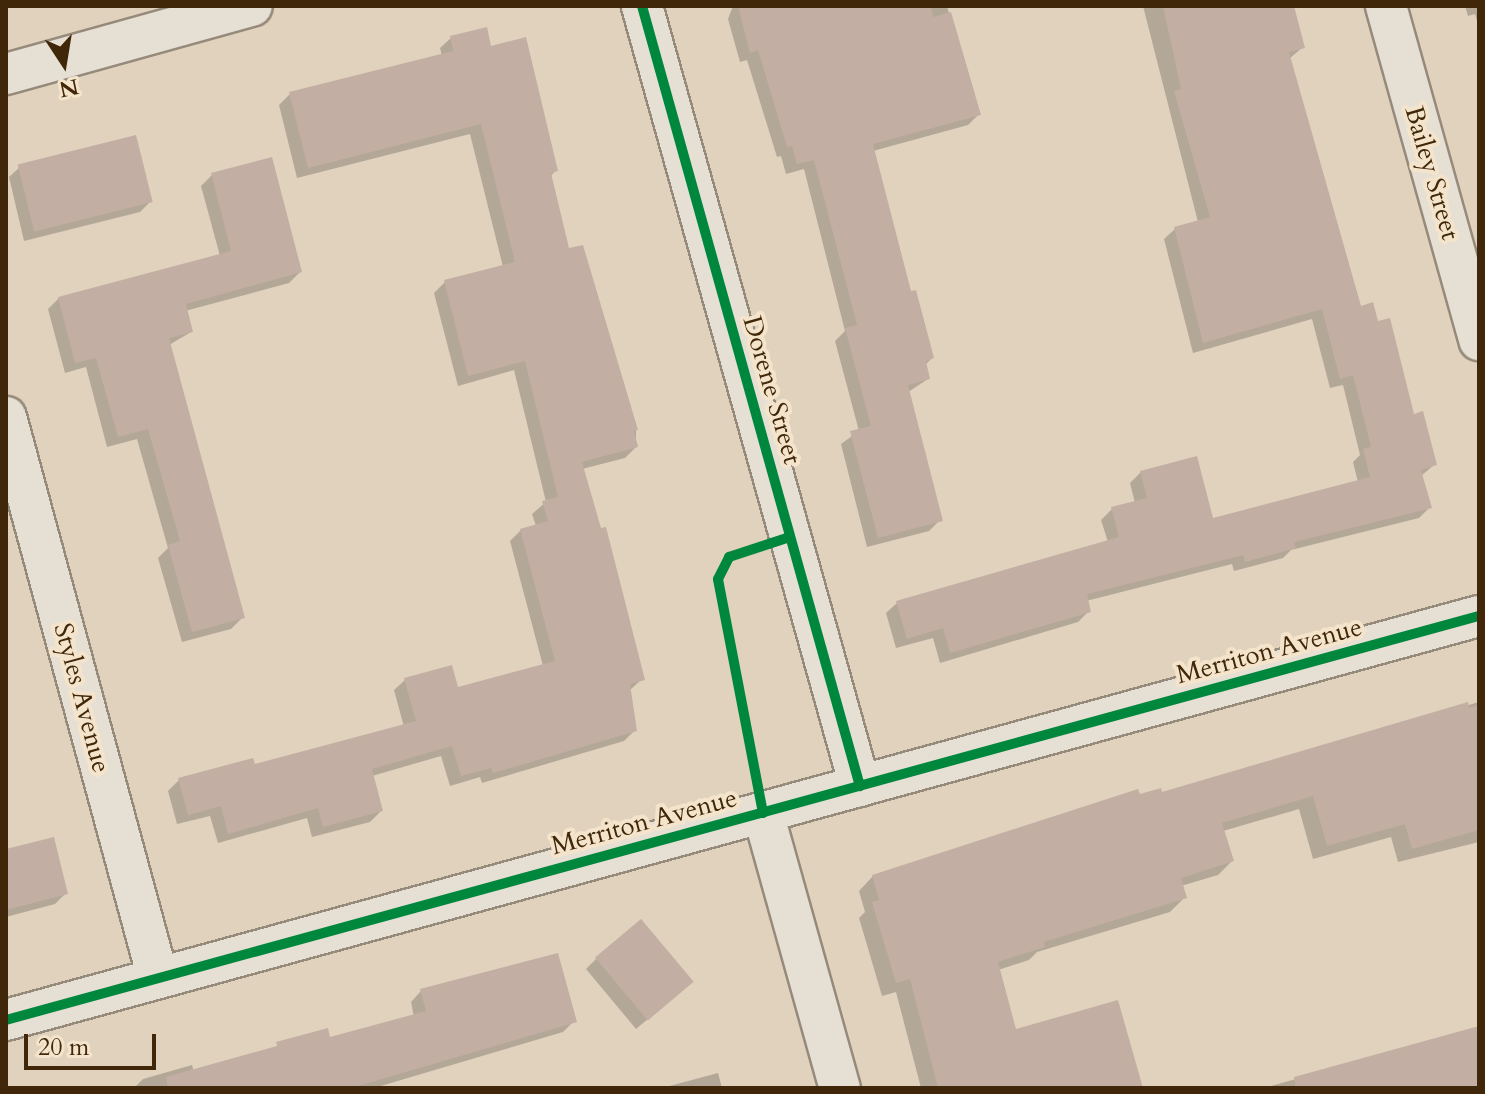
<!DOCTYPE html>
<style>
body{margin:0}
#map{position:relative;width:1485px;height:1094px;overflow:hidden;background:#e0d2bd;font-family:Cardo,serif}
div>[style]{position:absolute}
.shadow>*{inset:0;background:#0003}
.building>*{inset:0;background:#c3aea3;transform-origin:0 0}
.roads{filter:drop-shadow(2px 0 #968a7b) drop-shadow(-2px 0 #968a7b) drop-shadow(0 2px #968a7b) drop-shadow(0 -2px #968a7b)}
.street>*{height:40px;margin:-20px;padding:0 20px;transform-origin:20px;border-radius:20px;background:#e6dfd4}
.cycleway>*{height:10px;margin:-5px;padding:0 5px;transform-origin:5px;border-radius:5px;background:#00873e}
span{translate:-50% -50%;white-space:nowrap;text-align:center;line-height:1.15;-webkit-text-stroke:8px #f4e4cb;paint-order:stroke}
.street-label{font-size:26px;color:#402709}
.frame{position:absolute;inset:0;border:8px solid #402709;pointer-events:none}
.north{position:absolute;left:24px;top:24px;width:80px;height:80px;-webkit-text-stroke:6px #f4e4cb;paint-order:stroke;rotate:168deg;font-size:22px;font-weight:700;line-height:32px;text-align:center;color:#402709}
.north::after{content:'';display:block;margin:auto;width:28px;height:36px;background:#402709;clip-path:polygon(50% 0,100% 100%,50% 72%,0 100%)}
.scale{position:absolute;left:24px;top:1034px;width:132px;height:36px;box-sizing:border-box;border:4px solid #402709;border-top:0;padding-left:10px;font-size:24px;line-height:28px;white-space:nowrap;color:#402709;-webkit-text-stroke:6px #f4e4cb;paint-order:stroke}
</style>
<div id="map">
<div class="shadow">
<div style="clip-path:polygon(733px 6px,947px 6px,979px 114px,968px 125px,873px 151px,909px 294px,932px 358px,925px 365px,928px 379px,908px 392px,940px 520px,929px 531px,867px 547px,841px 444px,859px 431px,835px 341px,845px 331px,804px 169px,786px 174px,781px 156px,777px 157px,747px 60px,740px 62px,728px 19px)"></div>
<div style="clip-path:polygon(1143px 6px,1292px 6px,1303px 47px,1289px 59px,1360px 308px,1435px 464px,1421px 476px,1430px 507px,1419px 518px,1291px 550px,1283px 558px,1234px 571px,1232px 564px,1086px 601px,1089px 611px,1078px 622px,940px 663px,933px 638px,896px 648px,886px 613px,897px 603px,1108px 542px,1101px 520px,1112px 509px,1135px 503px,1130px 483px,1141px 472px,1211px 520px,1358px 482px,1353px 462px,1360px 455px,1343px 385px,1330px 388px,1312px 319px,1193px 353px,1164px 239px,1175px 229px,1198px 222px)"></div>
<div style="clip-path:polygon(1465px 6px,1479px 6px,1479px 28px,1475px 14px,1468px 16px)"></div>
<div style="clip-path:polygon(451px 38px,490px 48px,556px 170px,550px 177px,568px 251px,636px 430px,636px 447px,625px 458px,582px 469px,642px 679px,629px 691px,635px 730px,624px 741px,482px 783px,480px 777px,450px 786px,441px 756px,372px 776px,381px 811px,370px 822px,312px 837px,307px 818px,218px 843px,210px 816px,177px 824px,168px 791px,179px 780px,253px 767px,404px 727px,394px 690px,405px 680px,456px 690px,543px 666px,510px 541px,521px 530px,536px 526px,532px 514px,546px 502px,514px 370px,458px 386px,434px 293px,445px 282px,503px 267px,470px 134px,297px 178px,279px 105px,290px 94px,442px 56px,440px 48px)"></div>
<div style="clip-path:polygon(20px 167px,151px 201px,140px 212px,24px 241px,9px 177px)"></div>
<div style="clip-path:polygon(212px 175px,300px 272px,289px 283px,185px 311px,191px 332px,169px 345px,242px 618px,231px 629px,182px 642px,158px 558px,168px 548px,137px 439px,107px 447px,86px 367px,65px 373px,48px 309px,59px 298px,220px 256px,201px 186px)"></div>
<div style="clip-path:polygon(1479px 702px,1479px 842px,1398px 862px,1391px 837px,1313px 859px,1299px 809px,1223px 831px,1232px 861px,1218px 875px,1181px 886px,1184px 898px,1170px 912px,1037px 952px,1029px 960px,998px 970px,1015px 1032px,1141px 1088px,921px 1088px,896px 992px,882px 996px,859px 918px,865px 912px,859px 891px,873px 876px)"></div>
<div style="clip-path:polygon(6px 851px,66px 893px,55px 904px,6px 917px)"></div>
<div style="clip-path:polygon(597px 958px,679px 993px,636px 1029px,586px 969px)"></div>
<div style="clip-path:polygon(421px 991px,574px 1021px,563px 1032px,374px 1088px,134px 1088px,143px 1079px,192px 1065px,194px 1072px,414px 1017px,411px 1002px)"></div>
<div style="clip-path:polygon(1479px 1028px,1479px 1088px,1264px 1088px)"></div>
<div style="clip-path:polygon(718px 1073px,722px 1088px,662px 1088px)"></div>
</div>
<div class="building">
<div style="clip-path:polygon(738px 6px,931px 6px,933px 17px,951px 12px,981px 115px,873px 144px,911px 291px,916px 290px,934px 358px,926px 361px,930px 379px,908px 385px,943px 521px,878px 538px,850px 431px,871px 426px,845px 328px,857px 325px,814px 160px,797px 164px,792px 146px,787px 147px,758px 50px,750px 53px)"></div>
<div style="clip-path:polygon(1163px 6px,1294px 6px,1305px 48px,1289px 52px,1361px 306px,1373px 302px,1378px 321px,1390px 318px,1414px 414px,1423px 411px,1437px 465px,1421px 470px,1432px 508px,1294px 542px,1296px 548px,1245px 562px,1243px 555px,1087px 594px,1091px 612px,950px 653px,943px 628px,907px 639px,896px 601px,1119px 537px,1111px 507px,1147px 498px,1140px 471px,1197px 456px,1213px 518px,1370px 477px,1363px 449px,1371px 447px,1353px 375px,1340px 379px,1322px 309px,1203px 343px,1174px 227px,1210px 217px,1174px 91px,1181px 89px)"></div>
<div style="clip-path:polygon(487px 27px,491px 46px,526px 37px,558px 171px,551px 173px,569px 248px,583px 245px,638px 430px,634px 431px,638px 447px,582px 462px,601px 528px,606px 527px,645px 680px,630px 684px,637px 731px,493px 773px,491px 768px,461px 776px,452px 746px,372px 769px,383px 811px,323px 827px,318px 808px,228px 834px,221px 806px,188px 815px,178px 778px,253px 758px,255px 764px,416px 721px,404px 678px,452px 665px,458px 687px,555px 661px,520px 529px,548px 521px,542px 501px,558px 497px,525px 361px,468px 376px,444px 280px,515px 262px,481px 124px,308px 168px,289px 92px,453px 51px,450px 36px)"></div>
<div style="left:136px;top:135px;width:69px;height:122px;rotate:76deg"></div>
<div style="clip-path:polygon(272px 157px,302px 272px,186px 304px,193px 332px,169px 338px,245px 618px,192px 632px,168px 545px,180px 541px,148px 429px,118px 437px,96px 358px,75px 363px,58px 297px,231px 251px,211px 173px)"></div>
<div style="clip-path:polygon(1468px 702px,1469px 708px,1479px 705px,1479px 830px,1412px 849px,1405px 824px,1327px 846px,1313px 796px,1222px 823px,1234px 861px,1181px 878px,1187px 898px,1044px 942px,1045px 947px,998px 962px,1016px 1029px,1118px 1000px,1143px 1088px,938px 1088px,910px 979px,896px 983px,872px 902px,879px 900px,872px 875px,1138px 789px,1140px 794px,1161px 788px,1162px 792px)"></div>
<div style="clip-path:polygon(54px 837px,68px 894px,6px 910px,6px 849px)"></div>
<div style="left:641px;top:919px;width:82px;height:60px;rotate:50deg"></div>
<div style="clip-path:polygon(558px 953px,577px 1022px,351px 1088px,168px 1088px,166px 1077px,277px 1046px,276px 1042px,328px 1028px,330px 1037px,426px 1011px,420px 989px)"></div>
<div style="clip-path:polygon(1479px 1026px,1479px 1088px,1296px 1088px,1294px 1077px)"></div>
</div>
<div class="roads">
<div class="street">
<div style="left:642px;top:6px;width:810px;rotate:74.39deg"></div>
<div style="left:1386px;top:6px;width:347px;rotate:74.4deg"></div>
<div style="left:6px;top:74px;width:255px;rotate:-15.5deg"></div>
<div style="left:6px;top:417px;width:581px;rotate:74.84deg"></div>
<div style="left:763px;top:813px;width:286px;rotate:74.4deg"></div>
<div style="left:6px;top:1020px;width:1527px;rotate:-15.34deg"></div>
</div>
</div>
<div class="cycleway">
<div style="left:642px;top:6px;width:810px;rotate:74.39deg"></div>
<div style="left:763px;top:813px;width:238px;rotate:-100.9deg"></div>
<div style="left:718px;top:579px;width:25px;rotate:-63deg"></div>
<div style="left:729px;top:557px;width:64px;rotate:-18.2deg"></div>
<div style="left:6px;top:1020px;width:1527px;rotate:-15.34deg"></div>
</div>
<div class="street-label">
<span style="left:1432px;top:173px;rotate:74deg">Bailey Street</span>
<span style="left:772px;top:390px;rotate:74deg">Dorene Street</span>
<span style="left:1269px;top:651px;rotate:-15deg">Merriton Avenue</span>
<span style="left:82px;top:698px;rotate:75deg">Styles Avenue</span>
<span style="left:644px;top:822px;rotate:-15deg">Merriton Avenue</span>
</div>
<div class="frame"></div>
<div class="north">N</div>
<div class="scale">20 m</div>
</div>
